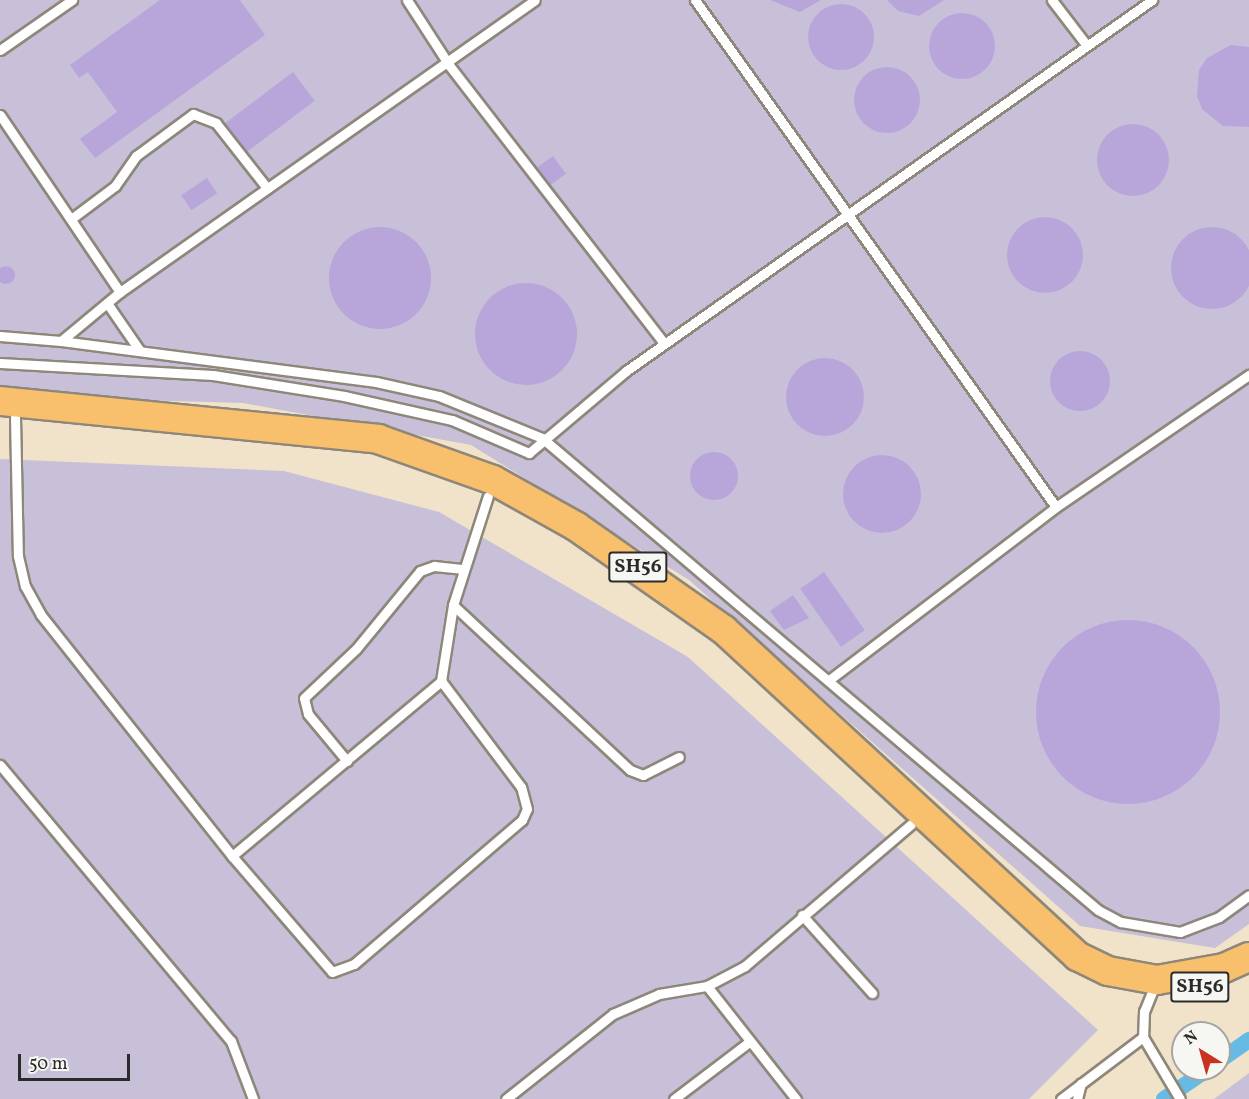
<!DOCTYPE html>
<style>
body{margin:0}
#map{position:relative;width:1249px;height:1099px;overflow:hidden;background:#f0e3c9;font-family:Vollkorn,serif}
div>[style]{position:absolute}
.industrial>*{inset:0;background:#c8bfd8}
.canal>*{height:16px;margin:-8px;padding:0 8px;transform-origin:8px;border-radius:8px;background:#67bae3}
.building>*{inset:0;background:#b8a6db;transform-origin:0 0}
.round{border-radius:50%}
.roads{filter:drop-shadow(2px 0 #8e877a) drop-shadow(-2px 0 #8e877a) drop-shadow(0 2px #8e877a) drop-shadow(0 -2px #8e877a)}
.lane>*{height:9px;margin:-4.5px;padding:0 4.5px;transform-origin:4.5px;border-radius:4.5px;background:#fff}
.primary>*{height:28px;margin:-14px;padding:0 14px;transform-origin:14px;border-radius:14px;background:#f8bf6c}
span{translate:-50% -50%;white-space:nowrap;text-align:center;line-height:1.15;-webkit-text-stroke:4.5px #f6f6f2;paint-order:stroke}
.shield-label span{padding:2px 4px;background:#f6f6f2;border:2px solid;border-radius:4px;-webkit-text-stroke-width:0}
.shield-label{font-size:20px;color:#2b2b2b;font-weight:700}
.north{position:absolute;left:1171px;top:1021px;width:60px;height:60px;box-sizing:border-box;background:#f6f6f2;border:2px solid #a5a5a2;border-radius:50%;rotate:323deg;font-size:16px;font-weight:700;line-height:24px;text-align:center;color:#2b2b2b}
.north::after{content:'';display:block;margin:auto;width:21px;height:27px;background:#c8321e;clip-path:polygon(50% 0,100% 100%,50% 72%,0 100%)}
.scale{position:absolute;left:18px;top:1054px;width:112px;height:27px;box-sizing:border-box;border:3px solid #2b2b2b;border-top:0;padding-left:8px;font-size:18px;line-height:21px;white-space:nowrap;color:#2b2b2b;-webkit-text-stroke:4px #f6f6f2;paint-order:stroke}
</style>
<div id="map">
<div class="industrial">
<div style="clip-path:polygon(0 0,1249px 0,1249px 924px,1215px 948px,1080px 926px,689px 580px,471px 445px,243px 403px,0 396px)"></div>
<div style="clip-path:polygon(0 459px,284px 471px,439px 512px,688px 657px,1098px 1030px,1029px 1099px,0 1099px)"></div>
<div style="clip-path:polygon(1249px 1073px,1249px 1099px,1214px 1099px)"></div>
</div>
<div class="canal">
<div style="left:1219px;top:1061px;width:37px;rotate:-35deg"></div>
<div style="left:1164px;top:1099px;width:53px;rotate:-34.3deg"></div>
</div>
<div class="building">
<div style="clip-path:polygon(160px 0,240px 0,265px 35px,95px 158px,80px 139px,117px 112px,88px 72px,79px 78px,70px 65px)"></div>
<div style="clip-path:polygon(770px 0,821px 0,800px 12px)"></div>
<div style="clip-path:polygon(887px 0,944px 0,919px 16px,898px 11px)"></div>
<div class="round" style="left:808px;top:4px;width:66px;height:66px"></div>
<div class="round" style="left:929px;top:13px;width:66px;height:66px"></div>
<div style="clip-path:polygon(1231px 45px,1249px 47px,1249px 127px,1223px 126px,1202px 109px,1197px 96px,1199px 70px,1207px 58px)"></div>
<div class="round" style="left:854px;top:67px;width:66px;height:66px"></div>
<div style="left:293px;top:72px;width:36px;height:88px;rotate:53deg"></div>
<div class="round" style="left:1097px;top:124px;width:72px;height:72px"></div>
<div style="left:553px;top:156px;width:22px;height:20px;rotate:54deg"></div>
<div style="left:207px;top:178px;width:18px;height:31px;rotate:56deg"></div>
<div class="round" style="left:1007px;top:217px;width:76px;height:76px"></div>
<div class="round" style="left:1171px;top:227px;width:82px;height:82px"></div>
<div class="round" style="left:329px;top:227px;width:102px;height:102px"></div>
<div class="round" style="left:-3px;top:266px;width:18px;height:18px"></div>
<div class="round" style="left:475px;top:283px;width:102px;height:102px"></div>
<div class="round" style="left:1050px;top:351px;width:60px;height:60px"></div>
<div class="round" style="left:786px;top:358px;width:78px;height:78px"></div>
<div class="round" style="left:690px;top:452px;width:48px;height:48px"></div>
<div class="round" style="left:843px;top:455px;width:78px;height:78px"></div>
<div style="left:824px;top:572px;width:71px;height:29px;rotate:55deg"></div>
<div style="clip-path:polygon(793px 595px,809px 618px,784px 630px,770px 611px)"></div>
<div class="round" style="left:1036px;top:620px;width:184px;height:184px"></div>
</div>
<div class="roads">
<div class="lane">
<div style="left:407px;top:0;width:77px;rotate:57.1deg"></div>
<div style="left:449px;top:65px;width:351px;rotate:52.3deg"></div>
<div style="left:695px;top:0;width:622px;rotate:54.55deg"></div>
<div style="left:1056px;top:507px;width:234px;rotate:-34.4deg"></div>
<div style="left:1052px;top:0;width:54px;rotate:52.5deg"></div>
<div style="left:0;top:50px;width:88px;rotate:-34.8deg"></div>
<div style="left:0;top:115px;width:214px;rotate:55.9deg"></div>
<div style="left:71px;top:219px;width:55px;rotate:-36.9deg"></div>
<div style="left:115px;top:186px;width:37px;rotate:-55deg"></div>
<div style="left:136px;top:156px;width:71px;rotate:-36.4deg"></div>
<div style="left:193px;top:114px;width:25px;rotate:21deg"></div>
<div style="left:216px;top:123px;width:83px;rotate:51.9deg"></div>
<div style="left:107px;top:303px;width:58px;rotate:55.5deg"></div>
<div style="left:0;top:336px;width:61px;rotate:4.7deg"></div>
<div style="left:61px;top:341px;width:77px;rotate:-39.7deg"></div>
<div style="left:120px;top:292px;width:507px;rotate:-35.13deg"></div>
<div style="left:61px;top:341px;width:318px;rotate:7.4deg"></div>
<div style="left:376px;top:382px;width:65px;rotate:12.5deg"></div>
<div style="left:439px;top:396px;width:111px;rotate:22.2deg"></div>
<div style="left:542px;top:438px;width:729px;rotate:40.33deg"></div>
<div style="left:1098px;top:910px;width:26px;rotate:28deg"></div>
<div style="left:1121px;top:922px;width:60px;rotate:9.6deg"></div>
<div style="left:1180px;top:932px;width:42px;rotate:-21deg"></div>
<div style="left:1219px;top:917px;width:37px;rotate:-36deg"></div>
<div style="left:0;top:363px;width:213px;rotate:3.2deg"></div>
<div style="left:213px;top:375px;width:133px;rotate:9.1deg"></div>
<div style="left:344px;top:396px;width:111px;rotate:12.5deg"></div>
<div style="left:452px;top:420px;width:84px;rotate:23.2deg"></div>
<div style="left:529px;top:453px;width:127px;rotate:-40.2deg"></div>
<div style="left:626px;top:371px;width:644px;rotate:-35.2deg"></div>
<div style="left:15px;top:417px;width:139px;rotate:88.8deg"></div>
<div style="left:18px;top:556px;width:31px;rotate:77deg"></div>
<div style="left:25px;top:586px;width:33px;rotate:61deg"></div>
<div style="left:41px;top:615px;width:308px;rotate:51.6deg"></div>
<div style="left:232px;top:856px;width:153px;rotate:49.2deg"></div>
<div style="left:332px;top:972px;width:23px;rotate:-20deg"></div>
<div style="left:354px;top:964px;width:221px;rotate:-40.6deg"></div>
<div style="left:522px;top:820px;width:12px;rotate:-66deg"></div>
<div style="left:527px;top:809px;width:23px;rotate:-105deg"></div>
<div style="left:521px;top:787px;width:133px;rotate:-127deg"></div>
<div style="left:453px;top:605px;width:242px;rotate:43deg"></div>
<div style="left:630px;top:770px;width:14px;rotate:21deg"></div>
<div style="left:643px;top:775px;width:40px;rotate:-26.6deg"></div>
<div style="left:829px;top:680px;width:285px;rotate:-37.3deg"></div>
<div style="left:347px;top:761px;width:61px;rotate:-129.7deg"></div>
<div style="left:308px;top:714px;width:16px;rotate:-104deg"></div>
<div style="left:304px;top:698px;width:71px;rotate:-43.3deg"></div>
<div style="left:356px;top:649px;width:101px;rotate:-50.6deg"></div>
<div style="left:420px;top:571px;width:15px;rotate:-20deg"></div>
<div style="left:434px;top:566px;width:30px;rotate:6deg"></div>
<div style="left:0;top:765px;width:360px;rotate:50.1deg"></div>
<div style="left:231px;top:1041px;width:62px;rotate:69.2deg"></div>
<div style="left:232px;top:856px;width:273px;rotate:-39.9deg"></div>
<div style="left:441px;top:681px;width:77px;rotate:-81deg"></div>
<div style="left:453px;top:605px;width:114px;rotate:-72.2deg"></div>
<div style="left:802px;top:915px;width:105px;rotate:48.1deg"></div>
<div style="left:1156px;top:982px;width:31px;rotate:112deg"></div>
<div style="left:1144px;top:1011px;width:26px;rotate:92deg"></div>
<div style="left:1143px;top:1037px;width:72px;rotate:59.2deg"></div>
<div style="left:707px;top:986px;width:144px;rotate:51.8deg"></div>
<div style="left:506px;top:1099px;width:137px;rotate:-38.5deg"></div>
<div style="left:613px;top:1014px;width:50px;rotate:-23.5deg"></div>
<div style="left:659px;top:994px;width:49px;rotate:-9.5deg"></div>
<div style="left:707px;top:986px;width:43px;rotate:-27.8deg"></div>
<div style="left:745px;top:966px;width:218px;rotate:-40.5deg"></div>
<div style="left:674px;top:1099px;width:94px;rotate:-37.2deg"></div>
<div style="left:1061px;top:1099px;width:103px;rotate:-37.1deg"></div>
<div style="left:1077px;top:1099px;width:16px;rotate:-76deg"></div>
</div>
<div class="primary">
<div style="left:0;top:401px;width:380px;rotate:5.7deg"></div>
<div style="left:378px;top:439px;width:122px;rotate:19.6deg"></div>
<div style="left:493px;top:480px;width:96px;rotate:29.2deg"></div>
<div style="left:577px;top:527px;width:179px;rotate:35deg"></div>
<div style="left:724px;top:630px;width:481px;rotate:42.7deg"></div>
<div style="left:1077px;top:956px;width:34px;rotate:26deg"></div>
<div style="left:1108px;top:971px;width:50px;rotate:10.4deg"></div>
<div style="left:1157px;top:980px;width:68px;rotate:-10.2deg"></div>
<div style="left:1224px;top:968px;width:27px;rotate:-24deg"></div>
</div>
</div>
<div class="shield-label">
<span style="left:638px;top:567px">SH56</span>
<span style="left:1200px;top:987px">SH56</span>
</div>
<div class="north">N</div>
<div class="scale">50 m</div>
</div>
